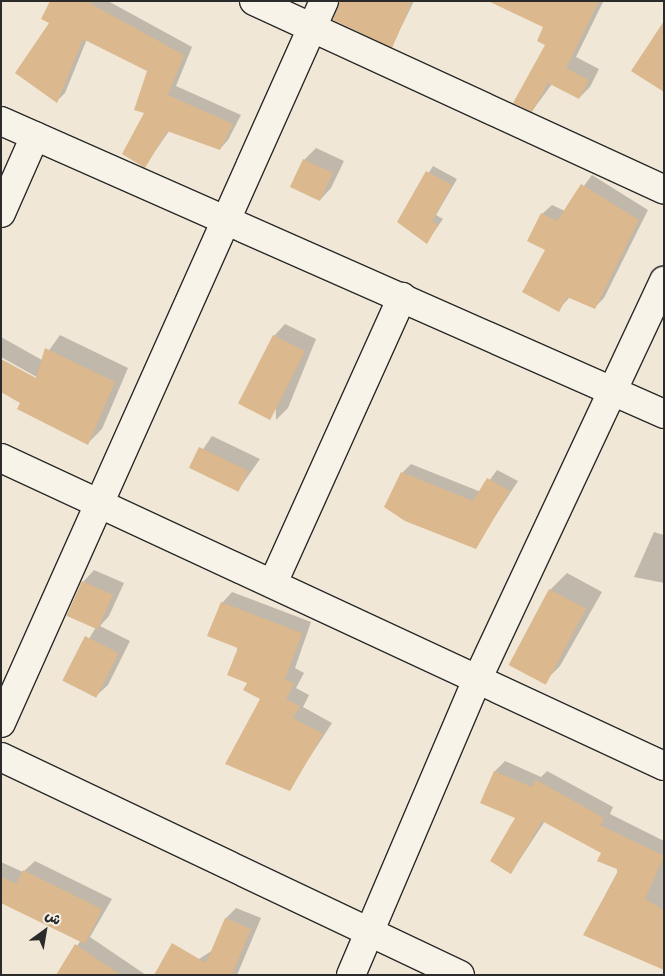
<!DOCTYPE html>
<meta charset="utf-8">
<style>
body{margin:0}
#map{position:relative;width:665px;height:976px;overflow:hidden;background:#f1e7d6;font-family:Caveat,"Playpen Sans Arabic",sans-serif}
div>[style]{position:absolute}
.shadow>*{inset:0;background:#0003}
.building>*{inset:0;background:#dbb88d;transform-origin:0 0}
.roads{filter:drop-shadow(1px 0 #2b2b2b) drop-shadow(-1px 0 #2b2b2b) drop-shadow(0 1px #2b2b2b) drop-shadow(0 -1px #2b2b2b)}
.street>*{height:28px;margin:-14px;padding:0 14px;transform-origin:14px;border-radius:14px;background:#f7f3e8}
span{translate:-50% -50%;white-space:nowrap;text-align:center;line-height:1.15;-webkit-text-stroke:5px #f7f3e8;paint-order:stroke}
.frame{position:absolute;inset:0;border:2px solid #2b2b2b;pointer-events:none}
.north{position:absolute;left:20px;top:906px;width:50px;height:50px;-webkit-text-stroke:4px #f7f3e8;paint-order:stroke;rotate:32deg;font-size:14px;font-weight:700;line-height:20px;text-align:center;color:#2b2b2b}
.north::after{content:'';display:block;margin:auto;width:18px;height:22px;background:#2b2b2b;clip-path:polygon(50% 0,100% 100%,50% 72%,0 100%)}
</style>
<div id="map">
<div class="shadow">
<div style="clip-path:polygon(51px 1px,108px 1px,192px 47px,176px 86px,241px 115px,228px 140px,220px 149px,169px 131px,145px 166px,149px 71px,87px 39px,65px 93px,57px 101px)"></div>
<div style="clip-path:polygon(366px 1px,414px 1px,392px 46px)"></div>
<div style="clip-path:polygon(491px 1px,603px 2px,576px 57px,599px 69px,590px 87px,579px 98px,552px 84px,532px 111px,547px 44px,545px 27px)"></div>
<div style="clip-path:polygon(316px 148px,344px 161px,331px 188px,320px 200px,304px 160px)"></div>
<div style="clip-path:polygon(433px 166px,457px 179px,436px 215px,443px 219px,427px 242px,398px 222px)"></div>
<div style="clip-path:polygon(592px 175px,648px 210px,604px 298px,594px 308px,570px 297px,558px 310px,542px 214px,552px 205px,565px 211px)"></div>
<div style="clip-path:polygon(285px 324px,316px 339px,288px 408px,276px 420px,274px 336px)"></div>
<div style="clip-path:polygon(60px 335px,128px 368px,102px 429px,88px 443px,42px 380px,1px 357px,1px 337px,42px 360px)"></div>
<div style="clip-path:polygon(212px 436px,260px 459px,238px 490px,191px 467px)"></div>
<div style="clip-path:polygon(411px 464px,481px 492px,497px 470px,518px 481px,475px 547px,402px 473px)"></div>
<div style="clip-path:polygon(654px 532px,664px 535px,664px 583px,634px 577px)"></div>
<div style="clip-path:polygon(94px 570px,124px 583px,109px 616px,100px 626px,130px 641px,108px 685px,96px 696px,64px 681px,96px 627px,83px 582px)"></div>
<div style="clip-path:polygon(567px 573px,602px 592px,560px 666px,543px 683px,550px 590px)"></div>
<div style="clip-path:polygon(232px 592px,311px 622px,295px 668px,304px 673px,296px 688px,309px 695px,303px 707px,332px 723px,289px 789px,262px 698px,248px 682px,222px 603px)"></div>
<div style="clip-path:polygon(505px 761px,541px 777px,547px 771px,613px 807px,610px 814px,664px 841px,664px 969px,584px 935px,619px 869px,603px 852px,545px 821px,511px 873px,517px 817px,495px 771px)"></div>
<div style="clip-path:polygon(35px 861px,112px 899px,90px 937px,146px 975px,58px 975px,81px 940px,1px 899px,1px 862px,23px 872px)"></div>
<div style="clip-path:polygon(236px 908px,261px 918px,237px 975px,192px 975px,199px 959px,213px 950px,226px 918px)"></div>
</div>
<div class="building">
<div style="clip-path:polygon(50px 1px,86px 1px,184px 55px,168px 95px,233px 124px,220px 150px,167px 131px,145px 168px,122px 154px,144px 113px,134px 110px,147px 71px,83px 39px,57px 103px,15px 73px,49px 23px,41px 19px)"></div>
<div style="clip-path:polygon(339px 1px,412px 1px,392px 48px,333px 20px)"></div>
<div style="clip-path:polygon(488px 1px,599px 1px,566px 68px,589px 80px,579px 99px,548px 83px,532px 112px,513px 103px,545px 45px,537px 41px,543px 27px)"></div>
<div style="clip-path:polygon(664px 21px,664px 92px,631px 71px)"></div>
<div style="left:303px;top:159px;width:33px;height:31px;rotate:25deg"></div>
<div style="clip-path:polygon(426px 171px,452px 185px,432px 221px,438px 225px,427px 244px,397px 222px)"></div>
<div style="clip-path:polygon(581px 184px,639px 220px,595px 309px,567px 297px,559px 312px,522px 292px,545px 250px,527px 241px,541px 213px,557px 221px)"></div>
<div style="left:273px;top:335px;width:36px;height:77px;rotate:27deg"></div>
<div style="clip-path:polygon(45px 348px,115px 382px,88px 445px,17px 409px,20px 403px,1px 392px,1px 359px,36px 378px)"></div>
<div style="left:199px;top:447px;width:55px;height:23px;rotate:26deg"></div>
<div style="clip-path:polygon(401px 472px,473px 501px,487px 478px,510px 491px,476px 549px,405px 521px,384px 507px)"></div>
<div style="left:82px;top:581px;width:34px;height:38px;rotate:24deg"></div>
<div style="left:549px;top:589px;width:42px;height:86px;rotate:28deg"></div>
<div style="clip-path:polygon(221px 602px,302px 633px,285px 679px,294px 684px,286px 699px,300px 706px,293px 718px,323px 734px,290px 791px,225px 764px,260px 699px,243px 690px,247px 683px,227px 675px,238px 648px,207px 636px)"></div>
<div style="left:85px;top:636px;width:38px;height:50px;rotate:27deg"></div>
<div style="clip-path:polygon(494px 771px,532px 787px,536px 780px,604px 818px,600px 825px,664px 856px,645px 899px,664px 910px,664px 970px,583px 935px,617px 874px,617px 869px,597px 861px,601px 853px,542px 821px,511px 874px,490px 861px,515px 818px,480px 803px)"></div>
<div style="clip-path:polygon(23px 870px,102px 909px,85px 944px,1px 903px,1px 877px,16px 884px)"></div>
<div style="clip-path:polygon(225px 918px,251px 929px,232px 975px,154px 975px,172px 943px,206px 963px)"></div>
<div style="clip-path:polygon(75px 944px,121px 975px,56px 975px)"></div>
</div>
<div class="roads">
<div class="street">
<div style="left:254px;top:1px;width:451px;rotate:24.7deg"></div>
<div style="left:1px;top:121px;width:725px;rotate:23.84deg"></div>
<div style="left:1px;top:213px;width:84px;rotate:-66.2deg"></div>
<div style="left:1px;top:458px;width:731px;rotate:24.92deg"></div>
<div style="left:273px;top:583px;width:314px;rotate:-65.7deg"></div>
<div style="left:1px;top:723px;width:791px;rotate:-65.9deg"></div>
<div style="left:1px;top:757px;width:508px;rotate:25.41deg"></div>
<div style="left:351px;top:975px;width:321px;rotate:-66.9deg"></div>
<div style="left:477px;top:680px;width:441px;rotate:-64.9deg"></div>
</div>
</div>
<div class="frame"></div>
<div class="north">ش</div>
</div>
